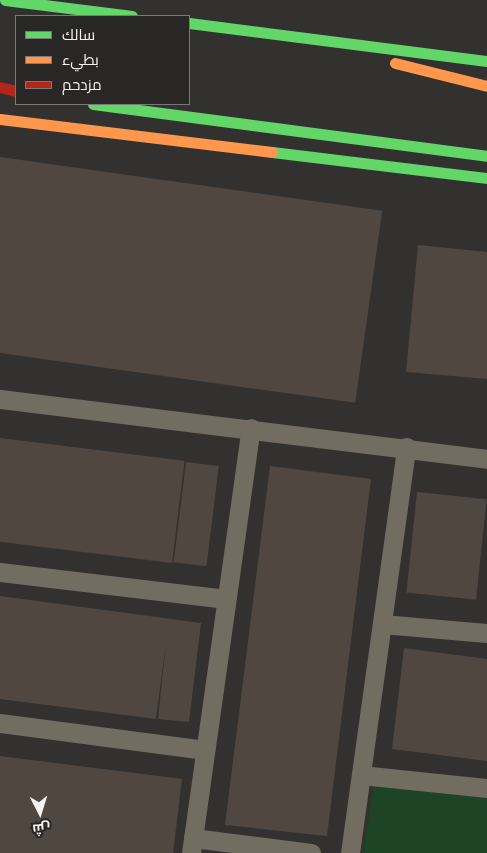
<!DOCTYPE html>
<meta charset="utf-8">
<style>
body{margin:0}
#map{position:relative;width:487px;height:853px;overflow:hidden;background:#323130;font-family:"Fira Sans Condensed",Cairo,sans-serif}
div>[style]{position:absolute}
.green>*{inset:0;background:#1d4424}
.building>*{inset:0;background:#504741;transform-origin:0 0}
.street>*{height:19px;margin:-9.5px;padding:0 9.5px;transform-origin:9.5px;border-radius:9.5px;background:#736c60}
.fast>*{height:11px;margin:-5.5px;padding:0 5.5px;transform-origin:5.5px;border-radius:5.5px;background:#63d668}
.slow>*{height:11px;margin:-5.5px;padding:0 5.5px;transform-origin:5.5px;border-radius:5.5px;background:#ff974d}
.jam>*{height:11px;margin:-5.5px;padding:0 5.5px;transform-origin:5.5px;border-radius:5.5px;background:#b3261e}
span{translate:-50% -50%;white-space:nowrap;text-align:center;line-height:1.15;-webkit-text-stroke:4.5px #292725;paint-order:stroke}
.legend{position:absolute;left:15px;top:15px;width:175px;height:90px;box-sizing:border-box;background:#292725;border:1px solid #7a7977;margin:0;padding:6px 9px;list-style:none;font-size:15px;color:#f4f3f1}
.legend li{display:flex;align-items:center;gap:10px;height:25px}
.legend b{width:25px;border:1px solid #7a7977}
.north{position:absolute;left:15px;top:788px;width:50px;height:50px;-webkit-text-stroke:4px #292725;paint-order:stroke;rotate:175deg;font-size:14px;font-weight:700;line-height:20px;text-align:center;color:#f4f3f1}
.north::after{content:'';display:block;margin:auto;width:18px;height:22px;background:#f4f3f1;clip-path:polygon(50% 0,100% 100%,50% 72%,0 100%)}
</style>
<div id="map">
<div class="green">
<div style="clip-path:polygon(374px 784px,487px 797px,487px 853px,363px 853px)"></div>
</div>
<div class="building">
<div style="left:0;top:157px;width:386px;height:194px;rotate:8deg"></div>
<div style="clip-path:polygon(418px 245px,487px 252px,487px 379px,406px 372px)"></div>
<div style="left:0;top:438px;width:186px;height:103px;rotate:7deg"></div>
<div style="left:186px;top:462px;width:33px;height:101px;rotate:7deg"></div>
<div style="clip-path:polygon(270px 466px,371px 479px,363px 543px,288px 534px,363px 543px,327px 836px,225px 825px)"></div>
<div style="left:417px;top:492px;width:70px;height:101px;rotate:6deg"></div>
<div style="clip-path:polygon(0 596px,201px 623px,189px 722px,158px 719px,166px 642px,156px 719px,0 699px)"></div>
<div style="clip-path:polygon(404px 648px,487px 659px,487px 761px,392px 749px)"></div>
<div style="clip-path:polygon(0 756px,182px 779px,173px 853px,0 853px)"></div>
</div>
<div class="street">
<div style="left:0;top:399px;width:491px;rotate:7deg"></div>
<div style="left:0;top:572px;width:228px;rotate:6.8deg"></div>
<div style="left:382px;top:624px;width:105px;rotate:4.9deg"></div>
<div style="left:0;top:723px;width:207px;rotate:7.5deg"></div>
<div style="left:361px;top:775px;width:127px;rotate:5.9deg"></div>
<div style="left:193px;top:838px;width:119px;rotate:7.2deg"></div>
<div style="left:191px;top:853px;width:429px;rotate:-82deg"></div>
<div style="left:350px;top:853px;width:410px;rotate:-82.1deg"></div>
</div>
<div class="fast">
<div style="left:5px;top:0;width:128px;rotate:7.2deg"></div>
<div style="left:189px;top:23px;width:300px;rotate:7.3deg"></div>
<div style="left:93px;top:104px;width:397px;rotate:7.5deg"></div>
<div style="left:272px;top:152px;width:217px;rotate:6.9deg"></div>
</div>
<div class="slow">
<div style="left:395px;top:63px;width:95px;rotate:14deg"></div>
<div style="left:0;top:119px;width:274px;rotate:6.9deg"></div>
</div>
<div class="jam">
<div style="left:0;top:87px;width:16px;rotate:14deg"></div>
</div>
<ul class="legend">
<li><b style="height:6px;background:#63d668"></b>سالك</li>
<li><b style="height:6px;background:#ff974d"></b>بطيء</li>
<li><b style="height:6px;background:#b3261e"></b>مزدحم</li>
</ul>
<div class="north">ش</div>
</div>
